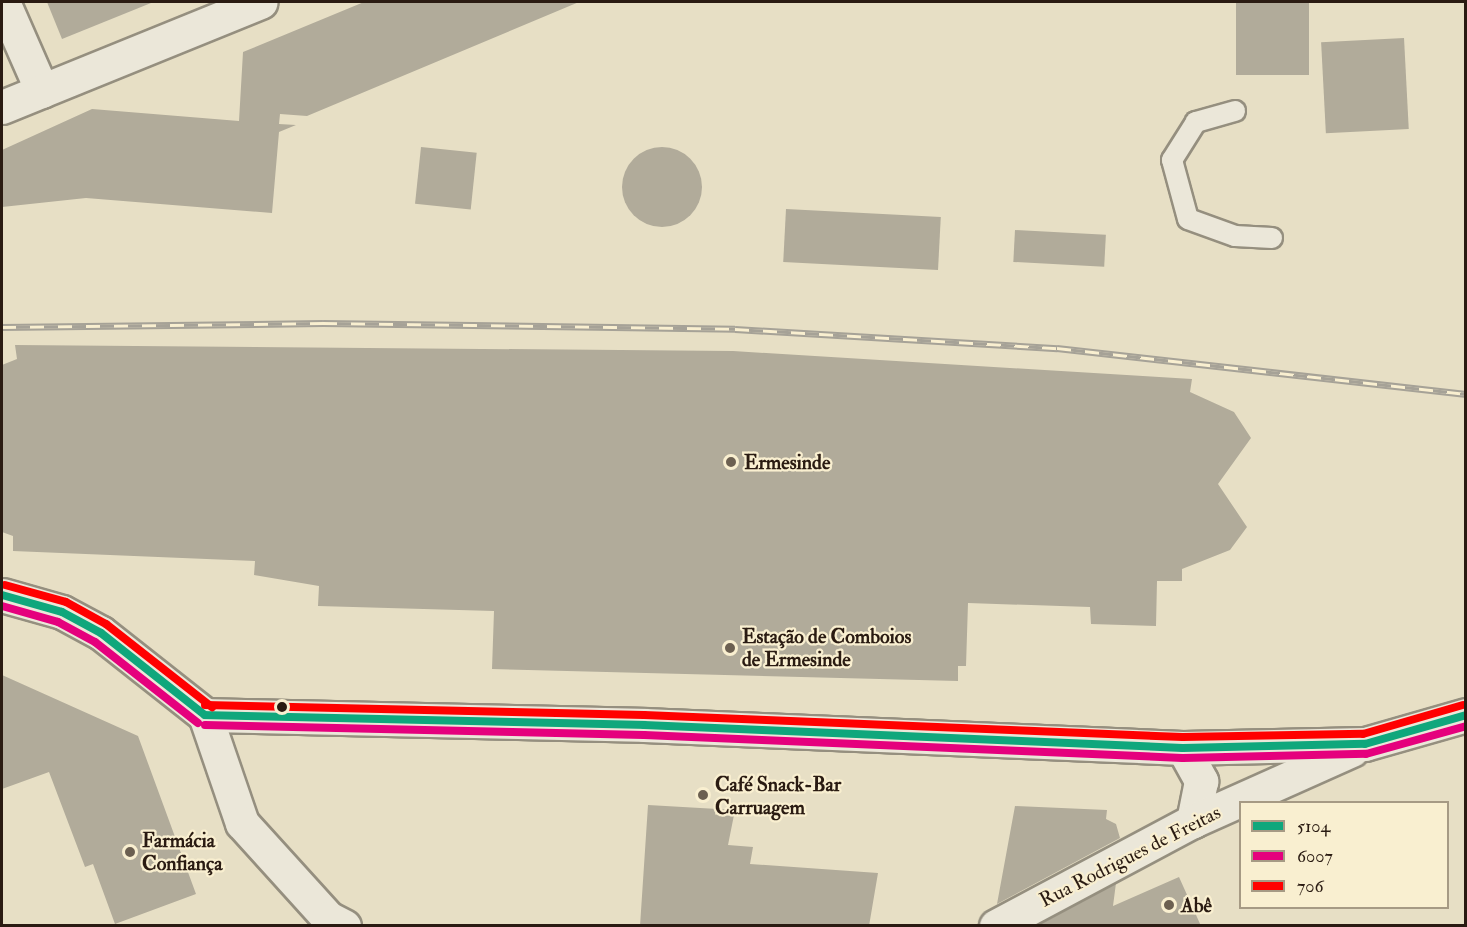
<!DOCTYPE html>
<meta charset="utf-8">
<style>
body{margin:0}
#map{position:relative;width:1467px;height:927px;overflow:hidden;background:#e7dfc5;font-family:"IM FELL Double Pica",serif}
div>[style]{position:absolute}
.building>*{inset:0;background:#b1ab9a;transform-origin:0 0}
.round{border-radius:50%}
.roads{filter:drop-shadow(2px 0 #958f7f) drop-shadow(-2px 0 #958f7f) drop-shadow(0 2px #958f7f) drop-shadow(0 -2px #958f7f)}
.service>*{height:20px;margin:-10px;padding:0 10px;transform-origin:10px;border-radius:10px;background:#ebe7d9}
.minor>*{height:33px;margin:-16.5px;padding:0 16.5px;transform-origin:16.5px;border-radius:16.5px;background:#ebe7d9}
.secondary>*{height:33px;margin:-16.5px;padding:0 16.5px;transform-origin:16.5px;border-radius:16.5px;background:#ebe7d9}
.rail>*{height:7px;margin-top:-3.5px;transform-origin:0;background:repeating-linear-gradient(90deg,#f9efd0 0 14px,#a6a297 0 28px);box-sizing:border-box;border-block:2px solid #a6a297}
.bus-1>*{height:8px;margin:-4px;padding:0 4px;transform-origin:4px;border-radius:4px;background:#0fa77c}
.bus-2>*{height:8px;margin:-4px;padding:0 4px;transform-origin:4px;border-radius:4px;background:#e5007d}
.bus-3>*{height:8px;margin:-4px;padding:0 4px;transform-origin:4px;border-radius:4px;background:#f00}
.dots>*{width:16px;height:16px;translate:-50% -50%;box-sizing:border-box;border:3px solid #f9efd0;border-radius:50%}
span{translate:-50% -50%;white-space:nowrap;text-align:center;line-height:1.15;-webkit-text-stroke:4.5px #f9efd0;paint-order:stroke}
.poi-label{font-size:20px;color:#2a1b12;font-weight:700}
.left{translate:0 -50%;text-align:left}
.street-label{font-size:20px;color:#2a1b12}
.frame{position:absolute;inset:0;border:3px solid #2a1b12;pointer-events:none}
.legend{position:absolute;left:1239px;top:801px;width:210px;height:108px;box-sizing:border-box;background:#f9efd0;border:2px solid #a69a84;margin:0;padding:8px 10px;list-style:none;font-size:18px;color:#2a1b12}
.legend li{display:flex;align-items:center;gap:12px;height:30px}
.legend b{width:30px;border:2px solid #a69a84}
</style>
<div id="map">
<div class="building">
<div style="clip-path:polygon(47px 2px,150px 2px,151px 3px,62px 39px)"></div>
<div style="clip-path:polygon(364px 2px,579px 2px,307px 116px,280px 114px,279px 124px,296px 125px,279px 132px,272px 213px,86px 198px,2px 207px,2px 150px,92px 109px,239px 121px,243px 52px)"></div>
<div style="left:1236px;top:2px;width:73px;height:73px"></div>
<div style="left:1404px;top:38px;width:91px;height:83px;rotate:87deg"></div>
<div class="round" style="left:622px;top:147px;width:80px;height:80px"></div>
<div style="left:421px;top:147px;width:56px;height:57px;rotate:6deg"></div>
<div style="left:786px;top:209px;width:155px;height:53px;rotate:3deg"></div>
<div style="left:1015px;top:230px;width:91px;height:32px;rotate:3deg"></div>
<div style="clip-path:polygon(15px 345px,733px 351px,1192px 379px,1190px 392px,1234px 412px,1251px 438px,1218px 484px,1247px 527px,1230px 550px,1182px 569px,1182px 581px,1157px 581px,1156px 626px,1091px 624px,1090px 607px,968px 603px,966px 666px,958px 666px,958px 681px,492px 669px,494px 611px,318px 606px,319px 586px,254px 575px,255px 561px,13px 551px,13px 536px,2px 532px,2px 365px,17px 359px)"></div>
<div style="clip-path:polygon(2px 675px,138px 736px,196px 894px,115px 924px,93px 864px,85px 867px,49px 772px,2px 789px)"></div>
<div style="clip-path:polygon(648px 805px,735px 810px,728px 845px,753px 847px,750px 864px,878px 873px,869px 926px,640px 926px)"></div>
<div style="clip-path:polygon(1015px 806px,1107px 810px,1106px 819px,1116px 824px,1120px 838px,997px 904px)"></div>
<div style="clip-path:polygon(1179px 877px,1201px 926px,1037px 926px,1116px 883px,1113px 906px)"></div>
</div>
<div class="roads">
<div class="service">
<div style="left:1235px;top:111px;width:41px;rotate:164.2deg"></div>
<div style="left:1196px;top:122px;width:45px;rotate:122.3deg"></div>
<div style="left:1172px;top:160px;width:61px;rotate:74.8deg"></div>
<div style="left:1188px;top:219px;width:50px;rotate:19.9deg"></div>
<div style="left:1235px;top:236px;width:37px;rotate:3deg"></div>
</div>
<div class="minor">
<div style="left:3px;top:2px;width:97px;rotate:66.3deg"></div>
<div style="left:2px;top:107px;width:279px;rotate:-22.1deg"></div>
</div>
<div class="secondary">
<div style="left:2px;top:595px;width:62px;rotate:15.8deg"></div>
<div style="left:62px;top:612px;width:44px;rotate:28.3deg"></div>
<div style="left:101px;top:633px;width:132px;rotate:38.3deg"></div>
<div style="left:205px;top:715px;width:114px;rotate:71.1deg"></div>
<div style="left:242px;top:823px;width:128px;rotate:47.8deg"></div>
<div style="left:328px;top:918px;width:18px;rotate:27deg"></div>
<div style="left:205px;top:715px;width:439px;rotate:1.3deg"></div>
<div style="left:644px;top:725px;width:539px;rotate:2.44deg"></div>
<div style="left:1183px;top:748px;width:182px;rotate:-1.3deg"></div>
<div style="left:1365px;top:744px;width:105px;rotate:-16deg"></div>
<div style="left:1183px;top:748px;width:38px;rotate:61deg"></div>
<div style="left:1201px;top:781px;width:41px;rotate:101.3deg"></div>
<div style="left:996px;top:926px;width:223px;rotate:-28.1deg"></div>
<div style="left:1193px;top:821px;width:174px;rotate:-24.1deg"></div>
</div>
</div>
<div class="rail">
<div style="left:2px;top:327px;width:321px;rotate:-0.7deg"></div>
<div style="left:323px;top:323px;width:412px;rotate:0.8deg"></div>
<div style="left:735px;top:329px;width:323px;rotate:3.4deg"></div>
<div style="left:1057px;top:348px;width:412px;rotate:6.4deg"></div>
</div>
<div class="bus-1">
<div style="left:2px;top:595px;width:62px;rotate:15.8deg"></div>
<div style="left:62px;top:612px;width:44px;rotate:28.3deg"></div>
<div style="left:101px;top:633px;width:132px;rotate:38.3deg"></div>
<div style="left:205px;top:715px;width:439px;rotate:1.3deg"></div>
<div style="left:644px;top:725px;width:539px;rotate:2.44deg"></div>
<div style="left:1183px;top:748px;width:182px;rotate:-1.3deg"></div>
<div style="left:1365px;top:744px;width:105px;rotate:-16deg"></div>
</div>
<div class="bus-2">
<div style="left:2px;top:606px;width:58px;rotate:15.9deg"></div>
<div style="left:58px;top:622px;width:42px;rotate:28.4deg"></div>
<div style="left:95px;top:642px;width:131px;rotate:38.2deg"></div>
<div style="left:205px;top:725px;width:439px;rotate:1.3deg"></div>
<div style="left:644px;top:735px;width:539px;rotate:2.44deg"></div>
<div style="left:1183px;top:758px;width:183px;rotate:-1.3deg"></div>
<div style="left:1366px;top:754px;width:104px;rotate:-15.6deg"></div>
</div>
<div class="bus-3">
<div style="left:5px;top:585px;width:63px;rotate:15.6deg"></div>
<div style="left:66px;top:602px;width:46px;rotate:28.8deg"></div>
<div style="left:106px;top:624px;width:135px;rotate:38.1deg"></div>
<div style="left:205px;top:705px;width:439px;rotate:1.3deg"></div>
<div style="left:644px;top:715px;width:539px;rotate:2.34deg"></div>
<div style="left:1183px;top:737px;width:180px;rotate:-1deg"></div>
<div style="left:1363px;top:734px;width:104px;rotate:-16.2deg"></div>
</div>
<div class="dots">
<div style="left:731px;top:462px;background:#6c6051"></div>
<div style="left:730px;top:648px;background:#6c6051"></div>
<div style="left:282px;top:707px;background:#2a1b12"></div>
<div style="left:703px;top:795px;background:#6c6051"></div>
<div style="left:130px;top:852px;background:#6c6051"></div>
<div style="left:1169px;top:905px;background:#6c6051"></div>
</div>
<div class="poi-label">
<span class="left" style="left:744px;top:462px">Ermesinde</span>
<span class="left" style="left:742px;top:648px">Estação de Comboios<br>de Ermesinde</span>
<span class="left" style="left:715px;top:796px">Café Snack-Bar<br>Carruagem</span>
<span class="left" style="left:142px;top:852px">Farmácia<br>Confiança</span>
<span class="left" style="left:1181px;top:905px">Abê</span>
</div>
<div class="street-label">
<span style="left:1130px;top:856px;rotate:-27deg">Rua Rodrigues de Freitas</span>
</div>
<div class="frame"></div>
<ul class="legend">
<li><b style="height:8px;background:#0fa77c"></b>5104</li>
<li><b style="height:8px;background:#e5007d"></b>6007</li>
<li><b style="height:8px;background:#f00"></b>706</li>
</ul>
</div>
